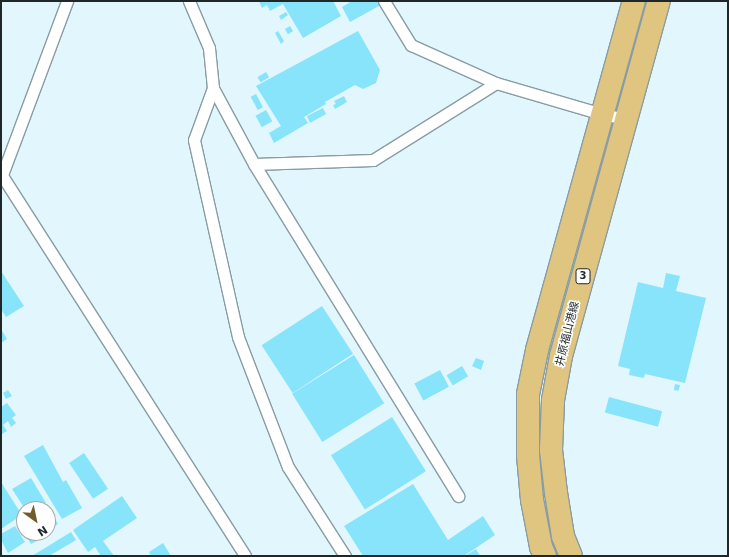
<!DOCTYPE html>
<meta charset="utf-8">
<style>
body{margin:0}
#map{position:relative;width:729px;height:557px;overflow:hidden;background:#e1f7fd;font-family:"DejaVu Sans","Noto Sans JP",sans-serif}
div>[style]{position:absolute}
.building>*{inset:0;background:#87e4fb;transform-origin:0 0}
.roads{filter:drop-shadow(1px 0 #889ca2) drop-shadow(-1px 0 #889ca2) drop-shadow(0 1px #889ca2) drop-shadow(0 -1px #889ca2)}
.lane>*{height:11px;margin:-5.5px;padding:0 5.5px;transform-origin:5.5px;border-radius:5.5px;background:#fff}
.primary>*{height:22px;margin:-11px;padding:0 11px;transform-origin:11px;border-radius:11px;background:#e0c580}
span{translate:-50% -50%;white-space:nowrap;text-align:center;line-height:1.15;-webkit-text-stroke:3px #fff;paint-order:stroke}
.shield-label span{padding:1px 3px;background:#fff;border:1px solid;border-radius:3px;-webkit-text-stroke-width:0}
.shield-label{font-size:10px;color:#1f2729;font-weight:700}
.street-label{font-size:11px;color:#1f2729}
.frame{position:absolute;inset:0;border:2px solid #1f2729;pointer-events:none}
.north{position:absolute;left:16px;top:501px;width:40px;height:40px;box-sizing:border-box;background:#fff;border:1px solid #a5a9a9;border-radius:50%;rotate:147deg;font-size:11px;font-weight:700;line-height:16px;text-align:center;color:#1f2729}
.north::after{content:'';display:block;margin:auto;width:14px;height:18px;background:#725c2b;clip-path:polygon(50% 0,100% 100%,50% 72%,0 100%)}
</style>
<div id="map">
<div class="building">
<div style="clip-path:polygon(259px 1px,333px 1px,341px 16px,303px 38px,283px 4px,270px 11px,267px 5px,262px 8px)"></div>
<div style="clip-path:polygon(352px 1px,388px 1px,350px 22px,342px 7px)"></div>
<div style="clip-path:polygon(286px 12px,288px 15px,281px 20px,279px 16px)"></div>
<div style="left:290px;top:26px;width:6px;height:6px;rotate:59deg"></div>
<div style="clip-path:polygon(278px 31px,284px 41px,281px 44px,275px 33px)"></div>
<div style="clip-path:polygon(358px 31px,380px 70px,376px 83px,363px 89px,355px 85px,325px 102px,326px 104px,304px 117px,308px 123px,274px 143px,269px 133px,281px 126px,256px 86px)"></div>
<div style="left:266px;top:72px;width:6px;height:10px;rotate:59deg"></div>
<div style="left:256px;top:94px;width:15px;height:6px;rotate:62deg"></div>
<div style="clip-path:polygon(344px 96px,347px 102px,335px 109px,333px 105px,336px 104px,334px 101px)"></div>
<div style="clip-path:polygon(323px 108px,326px 114px,310px 123px,307px 116px)"></div>
<div style="left:266px;top:110px;width:13px;height:12px;rotate:61deg"></div>
<div style="clip-path:polygon(1px 271px,24px 306px,6px 317px,1px 309px)"></div>
<div style="clip-path:polygon(666px 273px,680px 276px,676px 291px,706px 298px,685px 383px,645px 374px,644px 378px,629px 375px,630px 369px,618px 366px,638px 282px,663px 288px)"></div>
<div style="left:322px;top:306px;width:57px;height:72px;rotate:57deg"></div>
<div style="clip-path:polygon(1px 329px,7px 339px,1px 343px)"></div>
<div style="left:354px;top:355px;width:57px;height:73px;rotate:58deg"></div>
<div style="clip-path:polygon(476px 358px,484px 361px,481px 370px,472px 366px)"></div>
<div style="left:462px;top:366px;width:12px;height:18px;rotate:59deg"></div>
<div style="left:440px;top:370px;width:19px;height:29px;rotate:62deg"></div>
<div style="left:675px;top:384px;width:5px;height:6px;rotate:11deg"></div>
<div style="clip-path:polygon(8px 390px,12px 396px,6px 399px,3px 393px)"></div>
<div style="left:609px;top:397px;width:55px;height:16px;rotate:15deg"></div>
<div style="clip-path:polygon(7px 403px,16px 415px,12px 418px,16px 423px,11px 427px,8px 421px,3px 425px,7px 431px,2px 434px,1px 407px)"></div>
<div style="left:392px;top:417px;width:64px;height:72px;rotate:58deg"></div>
<div style="clip-path:polygon(43px 445px,63px 482px,66px 480px,82px 508px,62px 519px,24px 456px)"></div>
<div style="left:84px;top:453px;width:43px;height:18px;rotate:56deg"></div>
<div style="clip-path:polygon(31px 478px,46px 503px,37px 509px,25px 509px,12px 489px)"></div>
<div style="clip-path:polygon(1px 482px,22px 515px,1px 529px)"></div>
<div style="clip-path:polygon(413px 484px,448px 540px,483px 516px,495px 535px,464px 556px,363px 556px,344px 526px)"></div>
<div style="clip-path:polygon(122px 496px,137px 518px,103px 541px,114px 556px,101px 556px,95px 547px,88px 552px,73px 530px)"></div>
<div style="clip-path:polygon(47px 504px,58px 524px,48px 531px,48px 509px,38px 509px)"></div>
<div style="clip-path:polygon(15px 526px,25px 542px,8px 553px,1px 540px,1px 534px)"></div>
<div style="clip-path:polygon(71px 532px,76px 540px,49px 556px,32px 556px)"></div>
<div style="clip-path:polygon(24px 533px,32px 533px,37px 541px,31px 544px)"></div>
<div style="clip-path:polygon(163px 543px,171px 556px,151px 556px,149px 552px)"></div>
<div style="clip-path:polygon(476px 549px,480px 556px,465px 556px)"></div>
</div>
<div class="roads">
<div class="lane">
<div style="left:189px;top:1px;width:51px;rotate:66.9deg"></div>
<div style="left:209px;top:48px;width:40px;rotate:84.3deg"></div>
<div style="left:213px;top:88px;width:86px;rotate:61.7deg"></div>
<div style="left:254px;top:164px;width:390px;rotate:58.4deg"></div>
<div style="left:384px;top:1px;width:52px;rotate:58.5deg"></div>
<div style="left:411px;top:45px;width:93px;rotate:24.1deg"></div>
<div style="left:496px;top:83px;width:110px;rotate:16.3deg"></div>
<div style="left:602px;top:114px;width:25px;rotate:12deg"></div>
<div style="left:213px;top:88px;width:55px;rotate:110.1deg"></div>
<div style="left:194px;top:140px;width:202px;rotate:77.4deg"></div>
<div style="left:238px;top:337px;width:139px;rotate:69deg"></div>
<div style="left:288px;top:467px;width:106px;rotate:57.4deg"></div>
<div style="left:254px;top:164px;width:119px;rotate:-1.9deg"></div>
<div style="left:373px;top:160px;width:145px;rotate:-32deg"></div>
<div style="left:1px;top:174px;width:453px;rotate:57.4deg"></div>
<div style="left:2px;top:175px;width:186px;rotate:-69.5deg"></div>
</div>
<div class="primary">
<div style="left:545px;top:556px;width:10px;rotate:-114deg"></div>
<div style="left:541px;top:547px;width:48px;rotate:-100.8deg"></div>
<div style="left:532px;top:500px;width:45px;rotate:-95.1deg"></div>
<div style="left:528px;top:455px;width:61px;rotate:-90deg"></div>
<div style="left:528px;top:394px;width:45px;rotate:-78.4deg"></div>
<div style="left:537px;top:350px;width:362px;rotate:-74.5deg"></div>
<div style="left:571px;top:556px;width:22px;rotate:-112deg"></div>
<div style="left:563px;top:536px;width:44px;rotate:-99.2deg"></div>
<div style="left:556px;top:493px;width:43px;rotate:-96.6deg"></div>
<div style="left:551px;top:450px;width:50px;rotate:-87.7deg"></div>
<div style="left:553px;top:400px;width:45px;rotate:-79.7deg"></div>
<div style="left:561px;top:356px;width:368px;rotate:-74.6deg"></div>
</div>
</div>
<div class="shield-label">
<span style="left:583px;top:276px">3</span>
</div>
<div class="street-label">
<span style="left:568px;top:334px;rotate:-76deg">井原福山港線</span>
</div>
<div class="frame"></div>
<div class="north">N</div>
</div>
